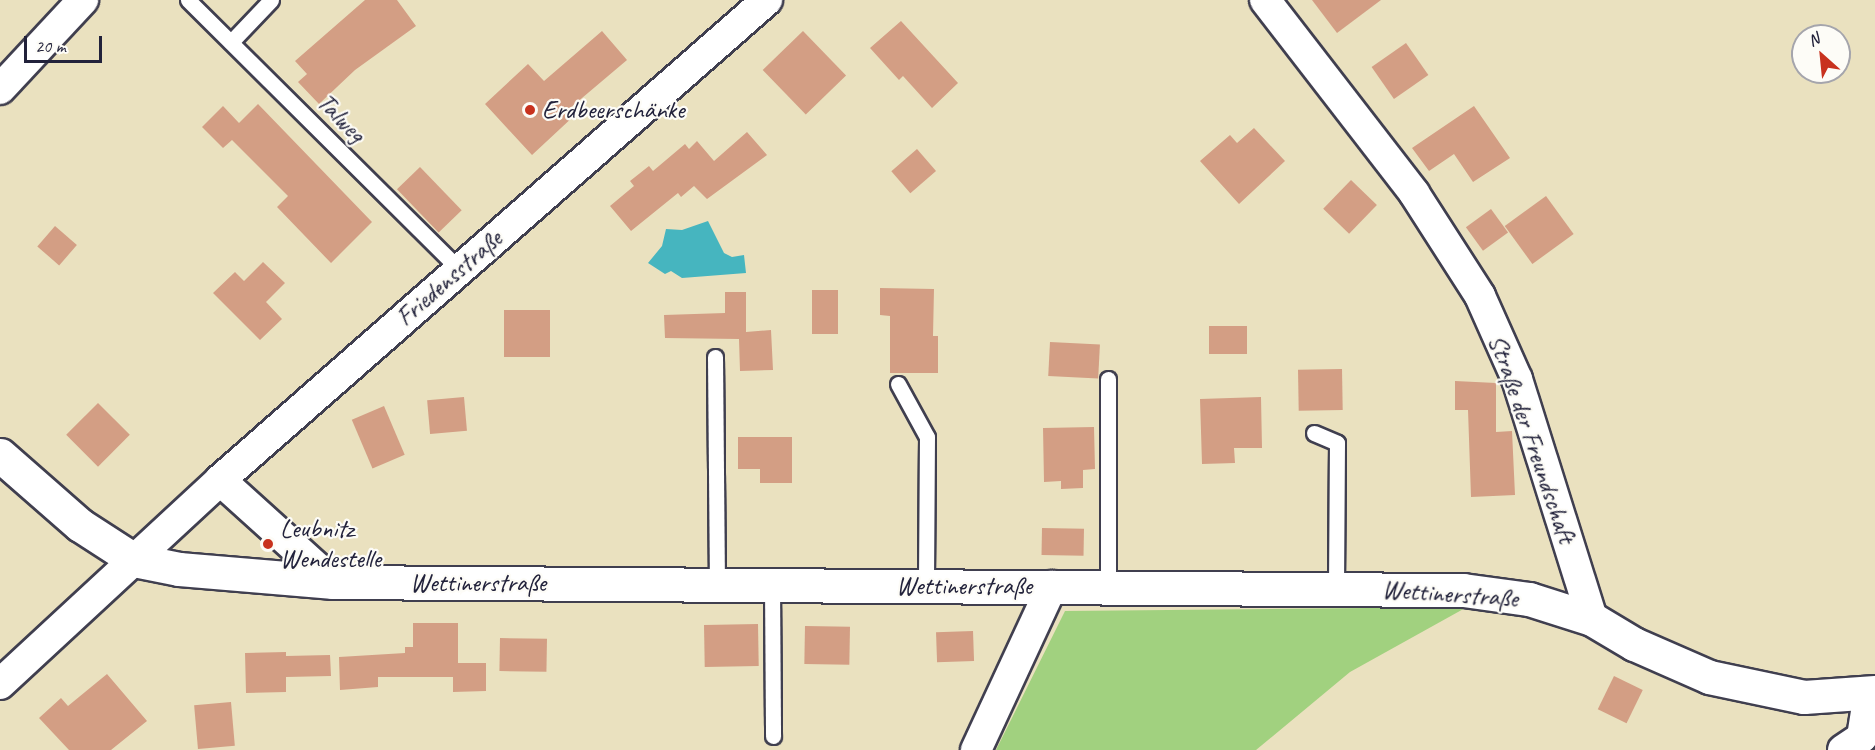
<!DOCTYPE html>
<meta charset="utf-8">
<style>
body{margin:0}
#map{position:relative;width:1875px;height:750px;overflow:hidden;background:#eae1bf;font-family:Caveat,sans-serif}
div>[style]{position:absolute}
.green>*{inset:0;background:#a1d17f}
.water>*{inset:0;background:#46b5bf}
.building>*{inset:0;background:#d39e84;transform-origin:0 0}
.roads{filter:drop-shadow(2px 0 #403f4f) drop-shadow(-2px 0 #403f4f) drop-shadow(0 2px #403f4f) drop-shadow(0 -2px #403f4f)}
.service>*{height:15px;margin:-7.5px;padding:0 7.5px;transform-origin:7.5px;border-radius:7.5px;background:#fff}
.minor>*{height:30px;margin:-15px;padding:0 15px;transform-origin:15px;border-radius:15px;background:#fff}
.tertiary>*{height:33px;margin:-16.5px;padding:0 16.5px;transform-origin:16.5px;border-radius:16.5px;background:#fff}
.dots>*{width:16px;height:16px;translate:-50% -50%;box-sizing:border-box;border:3px solid #fdfcf7;border-radius:50%}
span{translate:-50% -50%;white-space:nowrap;text-align:center;line-height:1.15;-webkit-text-stroke:4.5px #fdfcf7;paint-order:stroke}
.poi-label{font-size:26px;color:#22223b}
.left{translate:0 -50%;text-align:left}
.street-label{font-size:26px;color:#22223b}
.north{position:absolute;left:1791px;top:24px;width:60px;height:60px;box-sizing:border-box;background:#fdfcf7;border:2px solid #a5a5ac;border-radius:50%;rotate:333deg;font-size:16px;font-weight:700;line-height:24px;text-align:center;color:#22223b}
.north::after{content:'';display:block;margin:auto;width:21px;height:27px;background:#c8321e;clip-path:polygon(50% 0,100% 100%,50% 72%,0 100%)}
.scale{position:absolute;left:24px;top:36px;width:78px;height:27px;box-sizing:border-box;border:3px solid #22223b;border-top:0;padding-left:8px;font-size:18px;line-height:21px;white-space:nowrap;color:#22223b;-webkit-text-stroke:4px #fdfcf7;paint-order:stroke}
</style>
<div id="map">
<div class="green">
<div style="clip-path:polygon(1467px 607px,1350px 672px,1256px 750px,996px 750px,1065px 611px)"></div>
</div>
<div class="water">
<div style="clip-path:polygon(708px 221px,724px 253px,732px 257px,744px 255px,746px 273px,682px 278px,671px 271px,665px 274px,648px 263px,662px 246px,666px 229px,682px 230px)"></div>
</div>
<div class="building">
<div style="clip-path:polygon(365px 0,397px 0,416px 26px,355px 70px,319px 104px,298px 82px,307px 74px,295px 61px)"></div>
<div style="clip-path:polygon(1312px 0,1381px 0,1337px 33px)"></div>
<div style="clip-path:polygon(901px 21px,958px 83px,932px 108px,903px 76px,899px 80px,870px 48px)"></div>
<div style="clip-path:polygon(602px 31px,627px 60px,569px 109px,575px 115px,532px 155px,485px 104px,528px 64px,544px 81px)"></div>
<div style="left:803px;top:31px;width:62px;height:56px;rotate:46deg"></div>
<div style="left:1406px;top:43px;width:39px;height:42px;rotate:55deg"></div>
<div style="clip-path:polygon(258px 104px,372px 222px,331px 263px,277px 207px,288px 196px,232px 140px,223px 148px,202px 127px,223px 106px,239px 123px)"></div>
<div style="clip-path:polygon(1474px 106px,1510px 158px,1473px 182px,1454px 154px,1429px 171px,1412px 148px)"></div>
<div style="clip-path:polygon(1254px 128px,1285px 161px,1239px 204px,1200px 161px,1230px 135px,1237px 143px)"></div>
<div style="clip-path:polygon(747px 132px,767px 155px,707px 199px,694px 186px,681px 197px,678px 193px,631px 231px,610px 206px,634px 186px,630px 181px,649px 166px,653px 171px,685px 144px,689px 149px,697px 141px,714px 161px)"></div>
<div style="left:917px;top:149px;width:29px;height:34px;rotate:49deg"></div>
<div style="left:420px;top:167px;width:60px;height:32px;rotate:46deg"></div>
<div style="left:1351px;top:180px;width:36px;height:40px;rotate:44deg"></div>
<div style="left:1546px;top:196px;width:47px;height:51px;rotate:54deg"></div>
<div style="left:1491px;top:209px;width:29px;height:31px;rotate:54deg"></div>
<div style="left:55px;top:226px;width:29px;height:27px;rotate:41deg"></div>
<div style="clip-path:polygon(263px 262px,285px 283px,266px 302px,282px 319px,260px 340px,213px 293px,235px 272px,244px 281px)"></div>
<div style="clip-path:polygon(880px 288px,934px 289px,933px 336px,938px 336px,938px 373px,890px 373px,890px 316px,880px 315px)"></div>
<div style="left:812px;top:290px;width:26px;height:44px"></div>
<div style="clip-path:polygon(725px 292px,746px 292px,746px 332px,771px 330px,773px 370px,740px 371px,739px 339px,665px 338px,664px 315px,725px 313px)"></div>
<div style="left:550px;top:310px;width:47px;height:46px;rotate:90deg"></div>
<div style="left:1247px;top:326px;width:28px;height:38px;rotate:90deg"></div>
<div style="left:1050px;top:342px;width:50px;height:34px;rotate:3deg"></div>
<div style="left:1342px;top:369px;width:41px;height:44px;rotate:89deg"></div>
<div style="clip-path:polygon(1455px 381px,1496px 383px,1496px 432px,1512px 431px,1515px 495px,1471px 497px,1468px 410px,1455px 410px)"></div>
<div style="left:464px;top:397px;width:34px;height:37px;rotate:85deg"></div>
<div style="clip-path:polygon(1261px 397px,1262px 448px,1234px 448px,1235px 463px,1202px 464px,1200px 399px)"></div>
<div style="left:98px;top:403px;width:45px;height:45px;rotate:45deg"></div>
<div style="left:384px;top:406px;width:53px;height:35px;rotate:67deg"></div>
<div style="clip-path:polygon(1094px 427px,1095px 469px,1083px 470px,1083px 488px,1061px 489px,1061px 481px,1044px 482px,1043px 428px)"></div>
<div style="clip-path:polygon(738px 437px,792px 437px,792px 483px,760px 483px,760px 469px,738px 469px)"></div>
<div style="left:1042px;top:528px;width:42px;height:27px;rotate:1deg"></div>
<div style="clip-path:polygon(413px 623px,458px 623px,458px 663px,486px 663px,486px 691px,453px 692px,453px 677px,378px 677px,378px 687px,340px 690px,339px 657px,405px 653px,405px 647px,413px 647px)"></div>
<div style="left:758px;top:624px;width:42px;height:54px;rotate:89deg"></div>
<div style="left:805px;top:626px;width:45px;height:38px;rotate:1deg"></div>
<div style="left:973px;top:631px;width:30px;height:37px;rotate:88deg"></div>
<div style="left:500px;top:638px;width:47px;height:33px;rotate:1deg"></div>
<div style="clip-path:polygon(286px 652px,286px 656px,330px 655px,331px 676px,286px 677px,286px 692px,246px 693px,245px 653px)"></div>
<div style="clip-path:polygon(107px 674px,147px 721px,111px 750px,69px 750px,39px 718px,61px 698px,68px 706px)"></div>
<div style="left:1614px;top:676px;width:32px;height:37px;rotate:26deg"></div>
<div style="left:231px;top:702px;width:44px;height:37px;rotate:85deg"></div>
</div>
<div class="roads">
<div class="service">
<div style="left:188px;top:0;width:382px;rotate:44.8deg"></div>
<div style="left:231px;top:42px;width:58px;rotate:-46.4deg"></div>
<div style="left:715px;top:357px;width:227px;rotate:89.5deg"></div>
<div style="left:1108px;top:379px;width:208px;rotate:90deg"></div>
<div style="left:898px;top:384px;width:60px;rotate:61.3deg"></div>
<div style="left:927px;top:437px;width:149px;rotate:90.4deg"></div>
<div style="left:1314px;top:433px;width:25px;rotate:23deg"></div>
<div style="left:1337px;top:443px;width:145px;rotate:90.4deg"></div>
<div style="left:772px;top:585px;width:151px;rotate:89.6deg"></div>
</div>
<div class="minor">
<div style="left:1265px;top:0;width:244px;rotate:52.3deg"></div>
<div style="left:1414px;top:193px;width:122px;rotate:57.3deg"></div>
<div style="left:1480px;top:296px;width:91px;rotate:66deg"></div>
<div style="left:1517px;top:379px;width:251px;rotate:72.6deg"></div>
<div style="left:0;top:89px;width:122px;rotate:-47deg"></div>
<div style="left:220px;top:480px;width:152px;rotate:42.1deg"></div>
<div style="left:0;top:684px;width:300px;rotate:-42.8deg"></div>
<div style="left:220px;top:480px;width:728px;rotate:-41.27deg"></div>
<div style="left:976px;top:750px;width:181px;rotate:-65.1deg"></div>
<div style="left:1843px;top:750px;width:23px;rotate:-34deg"></div>
<div style="left:1862px;top:737px;width:45px;rotate:-81deg"></div>
</div>
<div class="tertiary">
<div style="left:0;top:455px;width:106px;rotate:41.2deg"></div>
<div style="left:80px;top:525px;width:64px;rotate:32.9deg"></div>
<div style="left:134px;top:560px;width:46px;rotate:11.3deg"></div>
<div style="left:179px;top:569px;width:155px;rotate:4.8deg"></div>
<div style="left:333px;top:582px;width:1130px;rotate:0.41deg"></div>
<div style="left:1463px;top:590px;width:67px;rotate:7.8deg"></div>
<div style="left:1529px;top:599px;width:66px;rotate:17.6deg"></div>
<div style="left:1592px;top:619px;width:49px;rotate:30.8deg"></div>
<div style="left:1634px;top:644px;width:82px;rotate:23.7deg"></div>
<div style="left:1709px;top:677px;width:97px;rotate:11.9deg"></div>
<div style="left:1804px;top:697px;width:71px;rotate:-4deg"></div>
</div>
</div>
<div class="dots">
<div style="left:530px;top:110px;background:#c8321e"></div>
<div style="left:268px;top:544px;background:#c8321e"></div>
</div>
<div class="poi-label">
<span class="left" style="left:542px;top:110px">Erdbeerschänke</span>
<span class="left" style="left:280px;top:544px">Leubnitz<br>Wendestelle</span>
</div>
<div class="street-label">
<span style="left:341px;top:118px;rotate:45deg">Talweg</span>
<span style="left:449px;top:278px;rotate:-41deg">Friedensstraße</span>
<span style="left:1532px;top:439px;rotate:71deg">Straße der Freundschaft</span>
<span style="left:478px;top:583px">Wettinerstraße</span>
<span style="left:964px;top:586px">Wettinerstraße</span>
<span style="left:1450px;top:594px;rotate:4deg">Wettinerstraße</span>
</div>
<div class="north">N</div>
<div class="scale">20 m</div>
</div>
